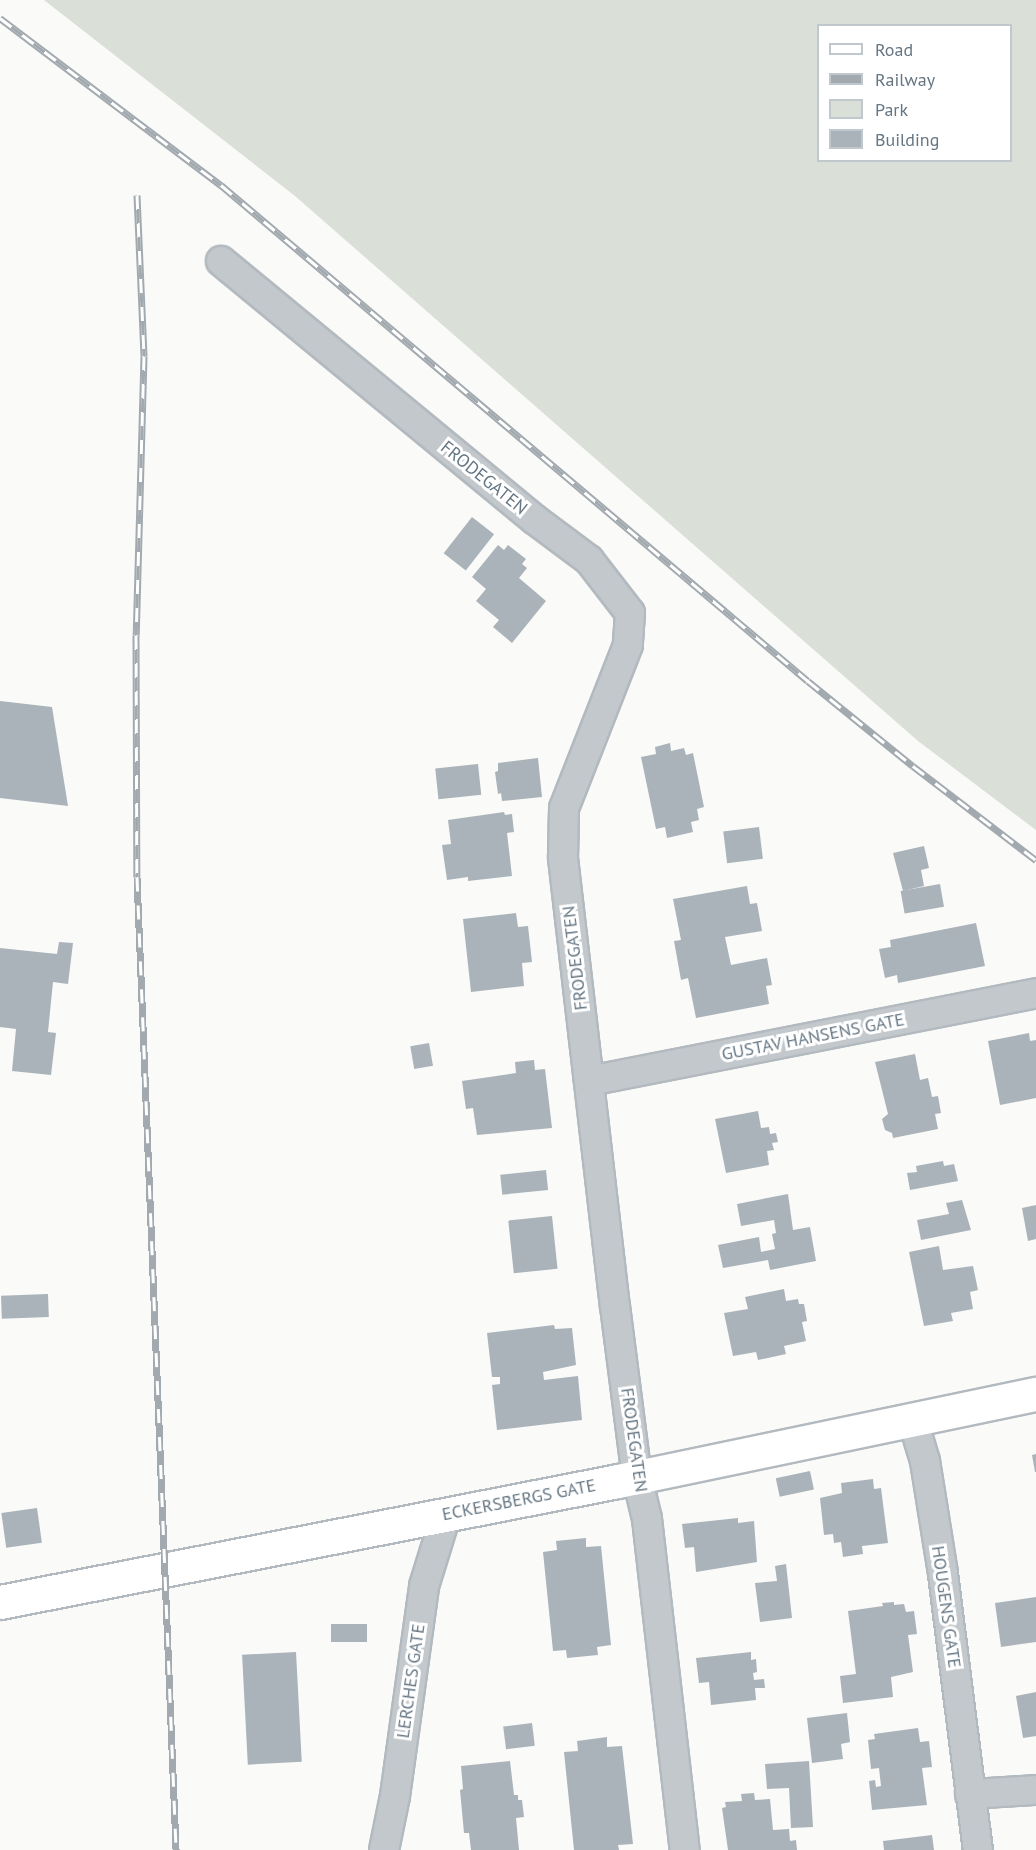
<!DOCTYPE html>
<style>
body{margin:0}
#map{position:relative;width:1036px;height:1850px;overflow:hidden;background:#fafaf8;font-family:"PT Sans",sans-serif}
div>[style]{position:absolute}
.green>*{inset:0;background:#dadfd7}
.building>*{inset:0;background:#aab3b9;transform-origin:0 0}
.roads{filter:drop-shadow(2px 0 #b3babf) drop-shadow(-2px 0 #b3babf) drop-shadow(0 2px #b3babf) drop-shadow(0 -2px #b3babf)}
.minor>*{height:28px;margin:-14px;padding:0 14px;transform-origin:14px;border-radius:14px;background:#c3c8cc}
.secondary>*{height:33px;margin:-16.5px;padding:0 16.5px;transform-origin:16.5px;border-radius:16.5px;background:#fff}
.rail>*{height:7px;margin-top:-3.5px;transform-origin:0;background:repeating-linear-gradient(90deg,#fff 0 14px,#a2aab0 0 28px);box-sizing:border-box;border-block:2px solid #a2aab0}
span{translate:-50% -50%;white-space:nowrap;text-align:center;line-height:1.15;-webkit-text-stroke:6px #fff;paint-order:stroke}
.street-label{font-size:18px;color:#657683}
.legend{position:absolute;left:817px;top:24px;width:195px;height:138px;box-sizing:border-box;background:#fff;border:2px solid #c1c8cd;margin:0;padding:8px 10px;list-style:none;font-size:18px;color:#657683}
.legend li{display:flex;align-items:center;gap:12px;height:30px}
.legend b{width:30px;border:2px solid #c1c8cd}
</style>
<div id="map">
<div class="green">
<div style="clip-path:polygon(evenodd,44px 0,1036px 0,1036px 830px,918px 741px,295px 196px,44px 0,818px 26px,1010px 26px,1010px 160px,818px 160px,818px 26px)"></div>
</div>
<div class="building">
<div style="left:472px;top:517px;width:28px;height:46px;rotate:38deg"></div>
<div style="clip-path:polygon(498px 545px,504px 550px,508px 545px,526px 559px,522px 564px,527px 568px,519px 578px,546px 601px,512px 643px,493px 627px,499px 620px,476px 601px,486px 589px,472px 577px)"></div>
<div style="clip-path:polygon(0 701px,52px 707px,68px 806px,0 798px)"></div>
<div style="clip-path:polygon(670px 743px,671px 751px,684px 748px,686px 755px,693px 753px,704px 807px,697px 809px,699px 820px,691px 822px,693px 832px,667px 838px,665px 827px,656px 829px,641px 757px,656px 754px,655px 747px)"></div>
<div style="clip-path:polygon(538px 758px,542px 797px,502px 801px,501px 793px,498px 794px,495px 772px,498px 771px,498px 763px)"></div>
<div style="left:478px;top:764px;width:31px;height:43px;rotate:84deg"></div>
<div style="clip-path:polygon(504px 812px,505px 815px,512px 814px,514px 832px,507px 833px,512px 876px,468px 881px,468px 877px,447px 880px,442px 845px,451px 844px,448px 820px)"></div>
<div style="left:759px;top:827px;width:32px;height:36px;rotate:83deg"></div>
<div style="clip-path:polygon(924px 846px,929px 868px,921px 870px,924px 886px,903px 891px,893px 853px)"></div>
<div style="left:940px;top:884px;width:23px;height:40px;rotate:80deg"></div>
<div style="clip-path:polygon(747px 886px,750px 904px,757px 903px,762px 931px,725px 937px,731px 965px,767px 958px,772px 985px,766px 986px,769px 1004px,696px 1018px,688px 978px,681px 980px,674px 941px,681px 940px,673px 899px)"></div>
<div style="clip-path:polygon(516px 913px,518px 927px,528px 926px,532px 962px,522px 963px,524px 986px,471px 992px,463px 919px)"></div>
<div style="clip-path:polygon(976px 923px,985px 966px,898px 983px,897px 975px,885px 978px,879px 949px,891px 947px,890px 940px)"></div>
<div style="clip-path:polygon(59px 942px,73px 943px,68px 984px,53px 982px,48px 1032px,56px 1033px,51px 1075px,12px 1071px,16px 1029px,0 1027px,0 948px,57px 954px)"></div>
<div style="clip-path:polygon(1029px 1033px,1030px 1041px,1036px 1040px,1036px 1098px,1000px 1105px,988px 1041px)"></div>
<div style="left:429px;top:1043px;width:23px;height:19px;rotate:80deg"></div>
<div style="clip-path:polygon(915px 1054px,920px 1080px,928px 1078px,932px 1097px,938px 1096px,941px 1113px,935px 1114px,938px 1129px,893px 1138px,892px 1133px,885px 1130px,882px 1119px,888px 1114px,875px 1062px)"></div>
<div style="clip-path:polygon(534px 1060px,535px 1070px,545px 1069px,552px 1128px,477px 1135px,473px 1108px,466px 1109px,462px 1081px,516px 1073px,515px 1062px)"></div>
<div style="clip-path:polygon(758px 1111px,761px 1128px,769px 1127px,770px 1134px,776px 1133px,778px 1142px,772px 1143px,774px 1150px,767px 1151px,769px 1165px,726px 1173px,715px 1119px)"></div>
<div style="clip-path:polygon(943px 1161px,944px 1166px,954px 1164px,958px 1181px,910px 1190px,907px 1173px,917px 1172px,916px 1166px)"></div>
<div style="left:546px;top:1170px;width:20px;height:46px;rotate:84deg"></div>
<div style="clip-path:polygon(788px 1194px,793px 1230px,810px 1227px,816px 1261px,770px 1270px,768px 1260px,723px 1268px,718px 1245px,759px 1237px,761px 1252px,775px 1249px,772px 1234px,776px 1233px,774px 1220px,741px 1226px,737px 1204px)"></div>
<div style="clip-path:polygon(962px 1200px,971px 1230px,921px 1240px,917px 1220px,949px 1214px,946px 1203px)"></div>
<div style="clip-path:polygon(1036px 1205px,1036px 1239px,1028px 1241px,1022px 1208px)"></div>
<div style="left:552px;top:1216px;width:53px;height:44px;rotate:84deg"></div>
<div style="clip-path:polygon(939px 1246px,943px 1270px,973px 1266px,978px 1290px,970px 1292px,973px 1309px,951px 1313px,953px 1321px,924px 1326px,909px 1252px)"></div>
<div style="clip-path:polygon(784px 1289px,786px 1301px,798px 1299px,799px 1304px,804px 1304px,807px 1321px,802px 1322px,806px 1341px,784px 1346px,786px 1354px,758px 1360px,756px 1352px,733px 1356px,724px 1313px,748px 1309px,745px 1297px)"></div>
<div style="left:48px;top:1294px;width:23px;height:47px;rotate:88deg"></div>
<div style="clip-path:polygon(554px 1325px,555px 1329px,572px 1328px,576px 1365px,543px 1372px,544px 1380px,578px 1376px,582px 1420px,497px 1430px,492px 1385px,500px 1384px,500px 1377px,492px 1377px,487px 1333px)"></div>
<div style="clip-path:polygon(1036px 1454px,1036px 1472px,1035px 1472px,1032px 1455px)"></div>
<div style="left:810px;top:1471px;width:19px;height:35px;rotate:78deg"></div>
<div style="clip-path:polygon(873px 1479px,874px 1489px,881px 1488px,888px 1543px,862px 1546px,863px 1554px,843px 1557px,841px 1542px,834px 1543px,833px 1534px,824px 1535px,820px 1498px,842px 1493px,841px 1483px)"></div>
<div style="left:37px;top:1508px;width:35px;height:36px;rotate:82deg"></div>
<div style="clip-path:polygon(738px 1518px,738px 1523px,754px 1521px,757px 1562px,696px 1572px,694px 1547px,685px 1548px,682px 1524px)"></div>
<div style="clip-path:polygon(586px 1538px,586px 1547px,601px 1546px,611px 1645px,597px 1647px,598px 1655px,567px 1658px,566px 1650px,553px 1651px,543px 1552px,557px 1550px,556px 1541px)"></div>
<div style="clip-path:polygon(786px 1564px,792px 1618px,760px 1622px,755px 1583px,777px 1581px,775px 1566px)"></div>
<div style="clip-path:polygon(1036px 1597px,1036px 1642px,1001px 1647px,995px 1603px)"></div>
<div style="clip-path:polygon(894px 1602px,894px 1605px,904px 1604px,906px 1612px,914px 1611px,917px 1634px,908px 1635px,913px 1672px,891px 1677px,893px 1697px,843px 1703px,840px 1676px,856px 1674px,848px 1611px,883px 1606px,882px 1603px)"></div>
<div style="left:367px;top:1624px;width:18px;height:36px;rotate:90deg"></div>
<div style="left:296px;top:1652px;width:110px;height:54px;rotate:87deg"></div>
<div style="clip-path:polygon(751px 1652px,751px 1660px,756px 1659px,757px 1672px,753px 1673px,754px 1680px,764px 1679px,765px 1688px,755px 1688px,756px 1700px,711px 1705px,709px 1682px,699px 1683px,696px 1658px)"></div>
<div style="clip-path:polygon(1036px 1692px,1036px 1736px,1023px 1738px,1016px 1696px)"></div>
<div style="clip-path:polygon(847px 1713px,850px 1742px,841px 1744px,843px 1759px,812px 1763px,807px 1718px)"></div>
<div style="left:532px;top:1723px;width:23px;height:29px;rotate:83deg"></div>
<div style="clip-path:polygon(918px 1728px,920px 1742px,929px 1741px,932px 1767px,922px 1768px,927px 1805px,872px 1810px,869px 1781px,875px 1780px,876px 1787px,881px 1786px,879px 1768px,871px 1769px,868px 1740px,875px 1739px,874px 1734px)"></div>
<div style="clip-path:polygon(607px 1737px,607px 1747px,622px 1746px,633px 1844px,618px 1845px,619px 1850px,574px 1850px,564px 1752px,578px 1751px,577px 1741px)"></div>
<div style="clip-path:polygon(510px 1761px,514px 1795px,518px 1795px,518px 1800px,522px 1800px,524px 1817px,516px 1818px,519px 1850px,471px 1850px,469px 1833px,464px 1833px,460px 1790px,463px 1789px,461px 1766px)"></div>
<div style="clip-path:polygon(809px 1761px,813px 1827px,791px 1828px,789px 1788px,767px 1789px,765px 1764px)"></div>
<div style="clip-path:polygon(754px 1793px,755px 1800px,770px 1799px,773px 1830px,789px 1829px,790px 1841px,796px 1840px,797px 1850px,728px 1850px,722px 1808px,726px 1807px,725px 1802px,742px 1801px,741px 1794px)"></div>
<div style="clip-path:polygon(932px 1835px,934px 1850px,884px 1850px,883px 1841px)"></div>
</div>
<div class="roads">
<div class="minor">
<div style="left:221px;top:261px;width:406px;rotate:39.5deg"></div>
<div style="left:534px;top:519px;width:69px;rotate:36.7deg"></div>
<div style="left:589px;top:560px;width:67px;rotate:52.3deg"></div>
<div style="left:630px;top:613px;width:32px;rotate:94deg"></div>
<div style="left:628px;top:645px;width:175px;rotate:111.4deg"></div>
<div style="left:564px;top:808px;width:50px;rotate:91.1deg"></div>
<div style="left:563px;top:858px;width:451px;rotate:83.4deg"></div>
<div style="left:615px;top:1306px;width:172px;rotate:82.7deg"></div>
<div style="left:637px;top:1477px;width:43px;rotate:76.6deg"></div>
<div style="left:647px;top:1519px;width:333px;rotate:83.5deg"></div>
<div style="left:589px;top:1081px;width:456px;rotate:-11.1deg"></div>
<div style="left:913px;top:1421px;width:42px;rotate:73.3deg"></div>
<div style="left:925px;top:1461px;width:114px;rotate:80.9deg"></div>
<div style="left:943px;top:1574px;width:278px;rotate:82.8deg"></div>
<div style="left:970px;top:1794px;width:66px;rotate:-3.5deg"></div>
<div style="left:384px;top:1850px;width:55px;rotate:-78.5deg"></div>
<div style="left:395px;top:1796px;width:212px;rotate:-82.1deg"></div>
<div style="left:424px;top:1586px;width:74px;rotate:-72.8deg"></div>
</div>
<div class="secondary">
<div style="left:0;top:1602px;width:630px;rotate:-11.08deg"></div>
<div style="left:618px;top:1481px;width:427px;rotate:-11.8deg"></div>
</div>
</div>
<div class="rail">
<div style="left:0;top:18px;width:277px;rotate:37.1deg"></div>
<div style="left:221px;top:185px;width:768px;rotate:40.2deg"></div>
<div style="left:808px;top:681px;width:135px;rotate:39deg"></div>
<div style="left:913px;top:766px;width:155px;rotate:37.4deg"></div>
<div style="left:137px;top:195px;width:161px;rotate:87.5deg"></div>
<div style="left:144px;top:356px;width:279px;rotate:91.6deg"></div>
<div style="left:136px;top:635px;width:242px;rotate:89.8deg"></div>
<div style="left:137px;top:877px;width:974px;rotate:87.7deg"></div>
</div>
<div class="street-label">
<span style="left:484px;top:478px;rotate:39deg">FRODEGATEN</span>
<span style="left:575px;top:958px;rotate:-97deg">FRODEGATEN</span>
<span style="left:813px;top:1037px;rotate:-11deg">GUSTAV HANSENS GATE</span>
<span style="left:634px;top:1440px;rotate:82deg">FRODEGATEN</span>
<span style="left:519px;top:1500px;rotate:-11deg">ECKERSBERGS GATE</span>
<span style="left:946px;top:1607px;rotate:82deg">HOUGENS GATE</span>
<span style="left:411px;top:1681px;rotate:-82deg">LERCHES GATE</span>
</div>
<ul class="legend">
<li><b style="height:8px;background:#fff"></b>Road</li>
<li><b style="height:8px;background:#a2aab0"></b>Railway</li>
<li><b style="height:16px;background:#dadfd7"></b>Park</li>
<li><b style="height:16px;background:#aab3b9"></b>Building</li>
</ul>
</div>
